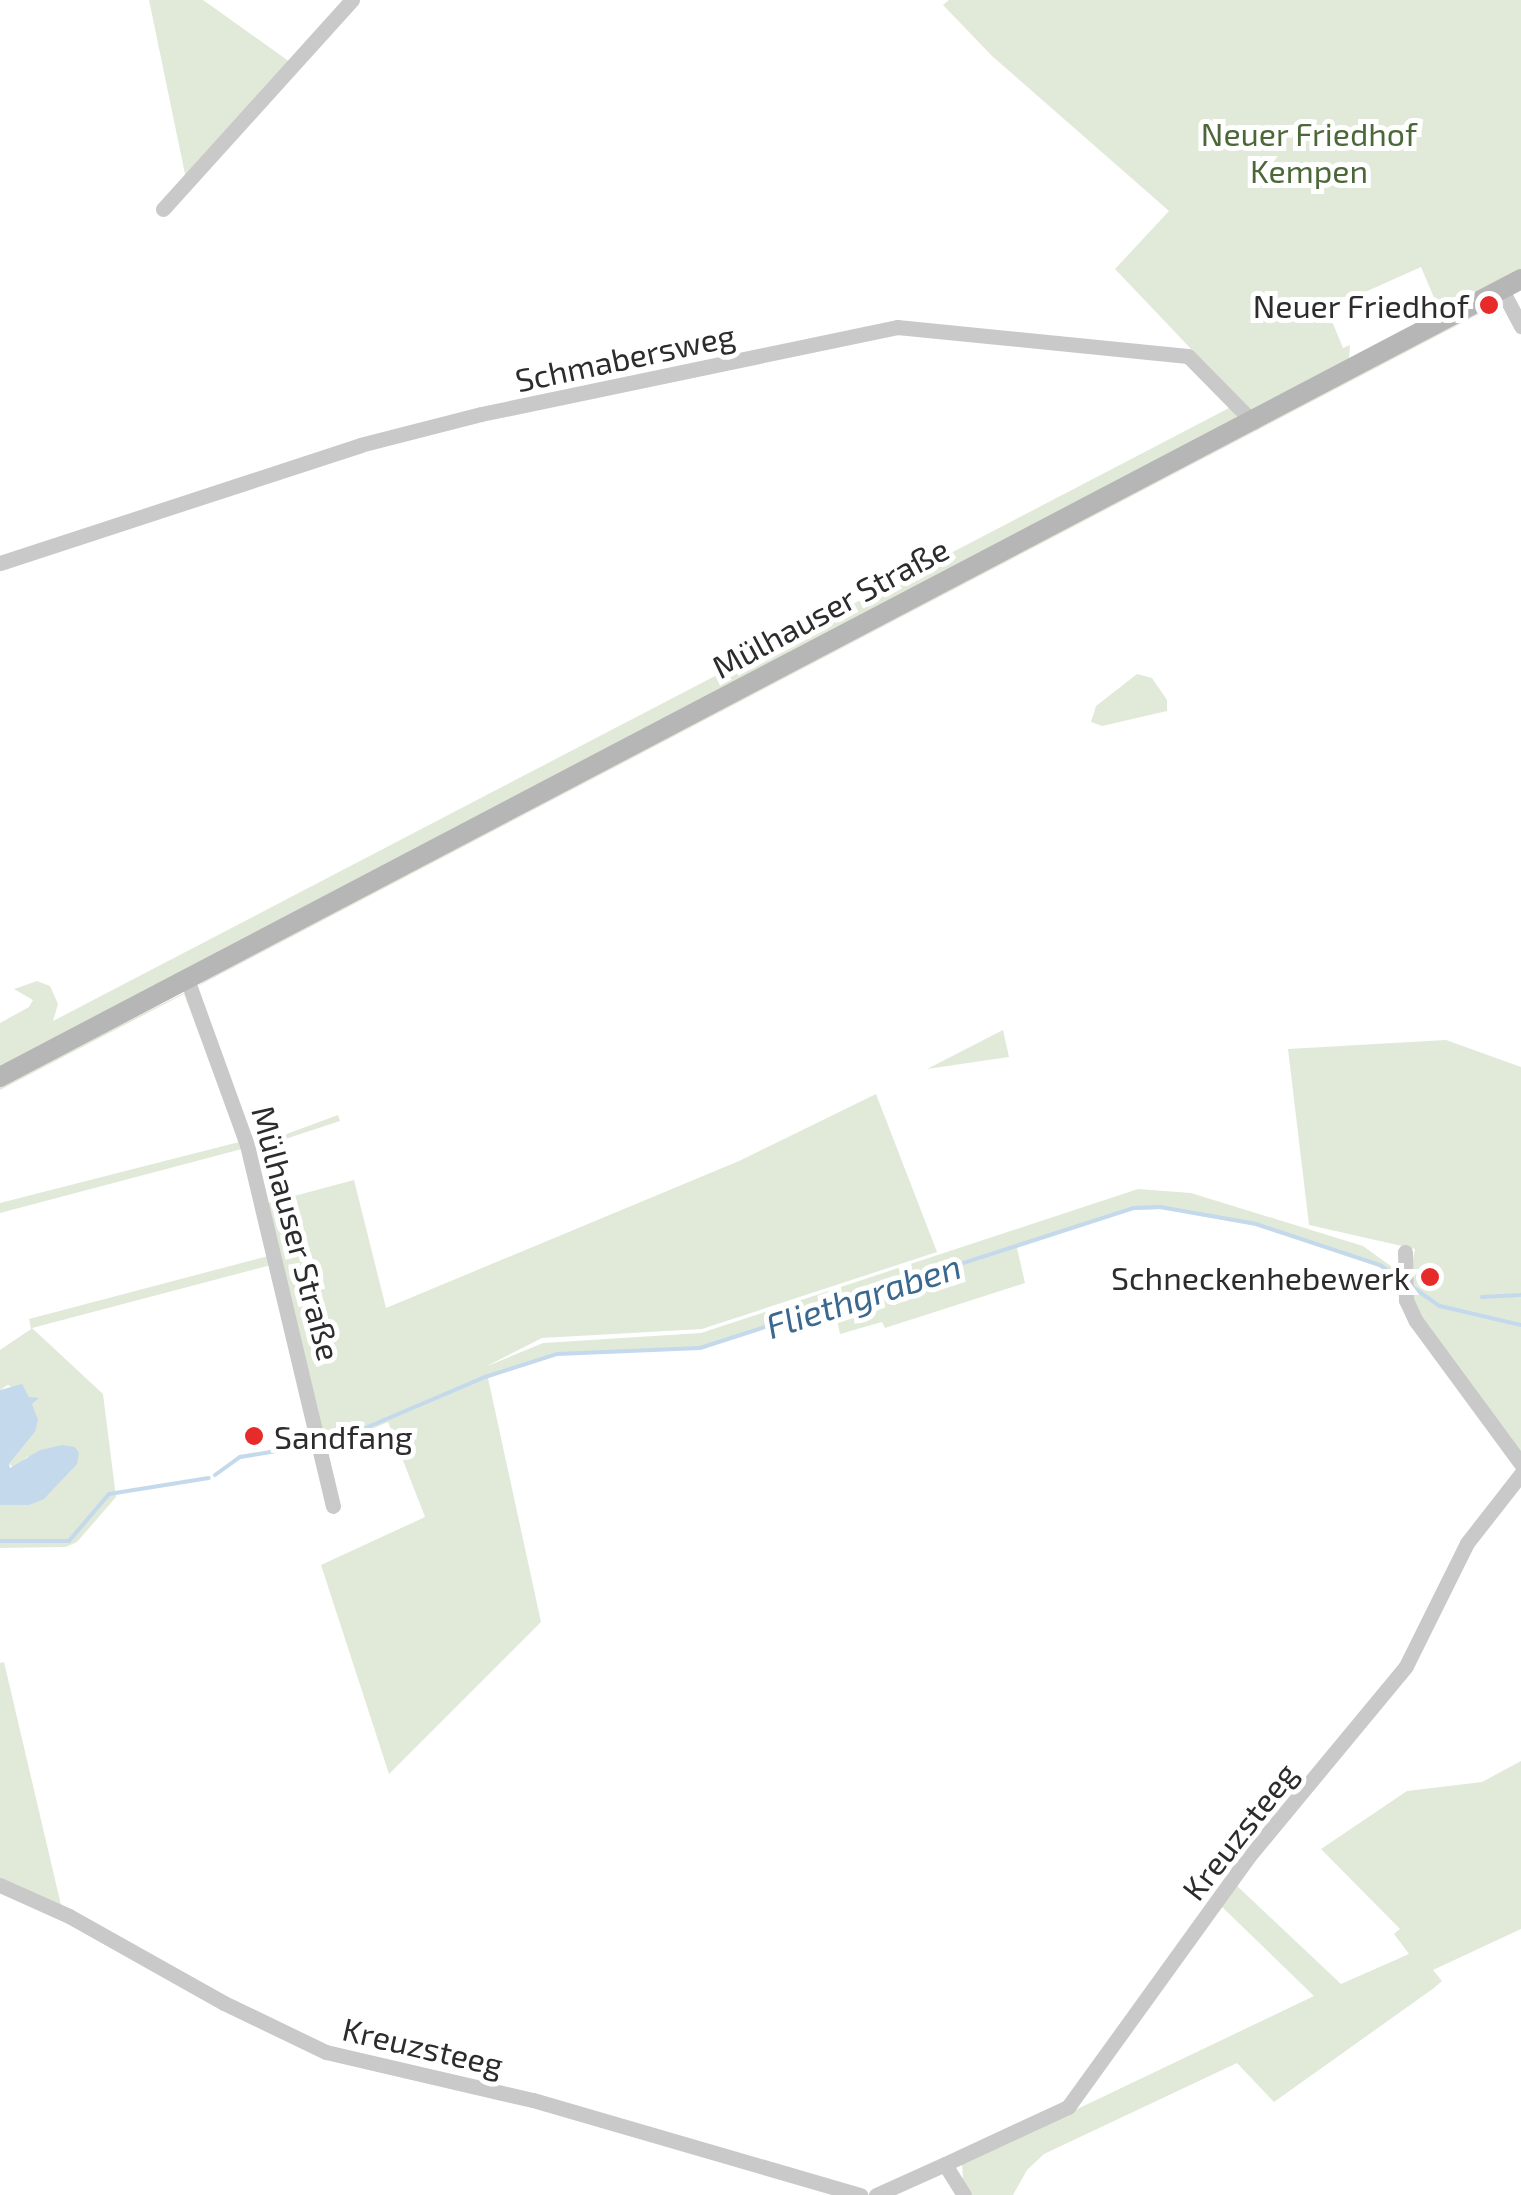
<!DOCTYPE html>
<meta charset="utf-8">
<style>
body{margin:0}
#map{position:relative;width:1521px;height:2195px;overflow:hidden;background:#fff;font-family:"Exo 2",sans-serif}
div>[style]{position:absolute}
.green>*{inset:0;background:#e1ead9}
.water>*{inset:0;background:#c4d9eb}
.stream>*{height:4px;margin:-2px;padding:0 2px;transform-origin:2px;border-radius:2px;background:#c4d9eb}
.street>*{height:15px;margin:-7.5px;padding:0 7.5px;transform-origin:7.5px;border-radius:7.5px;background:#c9c9c9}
.secondary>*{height:20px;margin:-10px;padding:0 10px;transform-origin:10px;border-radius:10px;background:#b6b6b6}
.dots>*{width:28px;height:28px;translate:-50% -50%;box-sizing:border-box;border:5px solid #fff;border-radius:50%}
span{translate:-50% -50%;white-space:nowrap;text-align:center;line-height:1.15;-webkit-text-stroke:10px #fff;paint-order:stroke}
.park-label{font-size:32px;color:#4c6839}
.poi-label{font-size:32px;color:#2c2c2c}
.right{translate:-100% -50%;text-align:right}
.left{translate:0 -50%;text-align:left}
.street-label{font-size:32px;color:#2c2c2c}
.water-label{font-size:35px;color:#3a688e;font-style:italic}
</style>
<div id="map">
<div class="green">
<div style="clip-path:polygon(149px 0,203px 0,290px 62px,186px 179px)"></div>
<div style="clip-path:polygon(949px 0,1521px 0,1521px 269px,1438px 313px,1428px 304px,1435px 300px,1421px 267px,1327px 309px,1343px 348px,1350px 345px,1349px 360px,1251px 412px,1115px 269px,1169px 211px,992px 56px,943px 5px)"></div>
<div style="clip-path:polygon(1487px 304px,1496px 305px,196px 987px,203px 982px)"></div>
<div style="clip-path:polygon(1231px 407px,1238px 419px,0 1069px,0 1023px,29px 1007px,33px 1000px,14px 989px,37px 981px,50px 986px,58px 1004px,53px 1021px)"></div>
<div style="clip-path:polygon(1137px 674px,1152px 678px,1167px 700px,1167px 711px,1102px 726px,1091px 722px,1096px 706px)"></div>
<div style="clip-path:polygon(184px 993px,191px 1000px,244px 1148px,271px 1265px,32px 1328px,103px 1394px,116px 1497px,77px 1542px,66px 1547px,0 1548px,0 1505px,29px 1505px,28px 1456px,14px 1468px,9px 1464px,35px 1432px,29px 1397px,8px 1385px,0 1390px,0 1350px,31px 1329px,29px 1319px,268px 1256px,242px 1149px,0 1213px,0 1203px,239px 1142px,184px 994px,0 1090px,0 1085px)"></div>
<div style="clip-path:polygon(1003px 1030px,1009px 1057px,927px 1069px)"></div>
<div style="clip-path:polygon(1446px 1040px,1521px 1067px,1521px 1456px,1419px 1318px,1407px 1292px,1415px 1249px,1309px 1225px,1288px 1049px)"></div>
<div style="clip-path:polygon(876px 1094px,937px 1252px,702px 1329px,542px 1338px,485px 1367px,543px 1343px,701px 1333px,1138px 1189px,1191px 1193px,1363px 1246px,1402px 1274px,1401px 1281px,1379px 1267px,1256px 1226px,1162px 1209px,1134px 1210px,1017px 1248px,1025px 1283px,885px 1328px,882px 1322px,840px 1334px,834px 1306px,712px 1346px,558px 1355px,488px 1378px,541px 1622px,389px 1774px,321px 1565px,425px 1517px,388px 1422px,327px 1448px,254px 1146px,338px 1115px,340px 1121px,255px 1149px,268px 1203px,354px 1180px,386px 1308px,739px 1161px)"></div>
<div style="clip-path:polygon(4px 1662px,61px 1905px,0 1878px,0 1663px)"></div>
<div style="clip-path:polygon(1521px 1761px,1521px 1929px,1433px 1970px,1442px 1981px,1434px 1988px,1274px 2102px,1237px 2063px,1044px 2154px,1027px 2170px,1013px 2195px,972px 2195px,963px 2180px,962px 2164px,1314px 1996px,1220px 1905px,1235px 1884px,1341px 1984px,1409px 1954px,1394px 1934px,1400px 1929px,1321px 1849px,1407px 1791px,1482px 1782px)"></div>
</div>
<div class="water">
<div style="clip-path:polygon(22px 1384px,29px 1397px,39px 1398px,32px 1404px,38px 1420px,35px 1432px,9px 1464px,10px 1468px,40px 1450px,62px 1445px,75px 1447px,79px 1453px,77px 1464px,44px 1499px,29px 1505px,0 1505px,0 1390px)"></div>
</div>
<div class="stream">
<div style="left:1411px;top:1286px;width:35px;rotate:35deg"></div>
<div style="left:1440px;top:1306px;width:83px;rotate:13.2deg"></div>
<div style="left:1482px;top:1297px;width:39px;rotate:-3deg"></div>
<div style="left:328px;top:1444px;width:171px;rotate:-23.1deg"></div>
<div style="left:485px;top:1377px;width:76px;rotate:-17.7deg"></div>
<div style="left:557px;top:1354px;width:143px;rotate:-2.4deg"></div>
<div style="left:700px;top:1348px;width:455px;rotate:-17.9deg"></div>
<div style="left:1133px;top:1208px;width:27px;rotate:-2deg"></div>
<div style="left:1160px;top:1207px;width:97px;rotate:10deg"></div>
<div style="left:1256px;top:1224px;width:131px;rotate:18.3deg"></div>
<div style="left:1380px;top:1265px;width:23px;rotate:34deg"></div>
<div style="left:215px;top:1475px;width:31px;rotate:-36deg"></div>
<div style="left:240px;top:1457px;width:74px;rotate:-9.3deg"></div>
<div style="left:0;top:1541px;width:69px"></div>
<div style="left:69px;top:1541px;width:62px;rotate:-49.6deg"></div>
<div style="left:109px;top:1494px;width:101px;rotate:-9.1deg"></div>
</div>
<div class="street">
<div style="left:163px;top:209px;width:282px;rotate:-47.9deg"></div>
<div style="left:1502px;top:290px;width:41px;rotate:62.2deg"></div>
<div style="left:0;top:563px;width:379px;rotate:-18.1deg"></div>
<div style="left:360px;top:445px;width:125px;rotate:-14.4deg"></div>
<div style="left:481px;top:414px;width:425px;rotate:-11.8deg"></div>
<div style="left:897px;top:327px;width:292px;rotate:5.7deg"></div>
<div style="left:1188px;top:356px;width:93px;rotate:45.4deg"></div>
<div style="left:187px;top:979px;width:177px;rotate:70.1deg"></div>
<div style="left:247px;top:1145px;width:371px;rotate:76.6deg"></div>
<div style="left:1405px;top:1252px;width:48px;rotate:88.8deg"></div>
<div style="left:1406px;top:1300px;width:23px;rotate:65deg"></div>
<div style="left:1416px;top:1321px;width:177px;rotate:53.7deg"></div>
<div style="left:0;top:1885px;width:76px;rotate:24.2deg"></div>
<div style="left:69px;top:1916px;width:178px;rotate:29.3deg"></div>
<div style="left:224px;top:2003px;width:113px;rotate:25.7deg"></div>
<div style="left:326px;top:2052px;width:212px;rotate:13.1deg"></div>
<div style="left:533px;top:2100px;width:341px;rotate:16.2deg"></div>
<div style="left:876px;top:2195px;width:76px;rotate:-24.2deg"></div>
<div style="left:964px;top:2195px;width:36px;rotate:-122deg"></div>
<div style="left:945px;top:2164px;width:136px;rotate:-24.9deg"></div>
<div style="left:1068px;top:2107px;width:309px;rotate:-54.2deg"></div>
<div style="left:1249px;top:1856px;width:246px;rotate:-50.4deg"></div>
<div style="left:1406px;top:1666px;width:137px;rotate:-63.6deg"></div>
<div style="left:1467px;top:1543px;width:88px;rotate:-52deg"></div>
</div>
<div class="secondary">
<div style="left:0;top:1077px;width:1718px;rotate:-27.68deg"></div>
</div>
<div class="dots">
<div style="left:1489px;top:305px;background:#e72a2a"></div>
<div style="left:1430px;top:1277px;background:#e72a2a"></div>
<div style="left:254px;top:1436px;background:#e72a2a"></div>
</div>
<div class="park-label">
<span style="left:1309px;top:152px">Neuer Friedhof<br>Kempen</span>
</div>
<div class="poi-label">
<span class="right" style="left:1469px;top:305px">Neuer Friedhof</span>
<span class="right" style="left:1410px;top:1277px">Schneckenhebewerk</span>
<span class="left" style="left:274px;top:1436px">Sandfang</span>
</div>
<div class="street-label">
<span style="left:625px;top:357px;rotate:-12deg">Schmabersweg</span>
<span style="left:830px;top:607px;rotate:-28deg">Mülhauser Straße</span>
<span style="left:297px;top:1233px;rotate:75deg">Mülhauser Straße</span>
<span style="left:1239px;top:1831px;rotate:-52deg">Kreuzsteeg</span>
<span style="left:423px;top:2046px;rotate:13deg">Kreuzsteeg</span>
</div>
<div class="water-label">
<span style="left:863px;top:1295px;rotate:-18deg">Fliethgraben</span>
</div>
</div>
